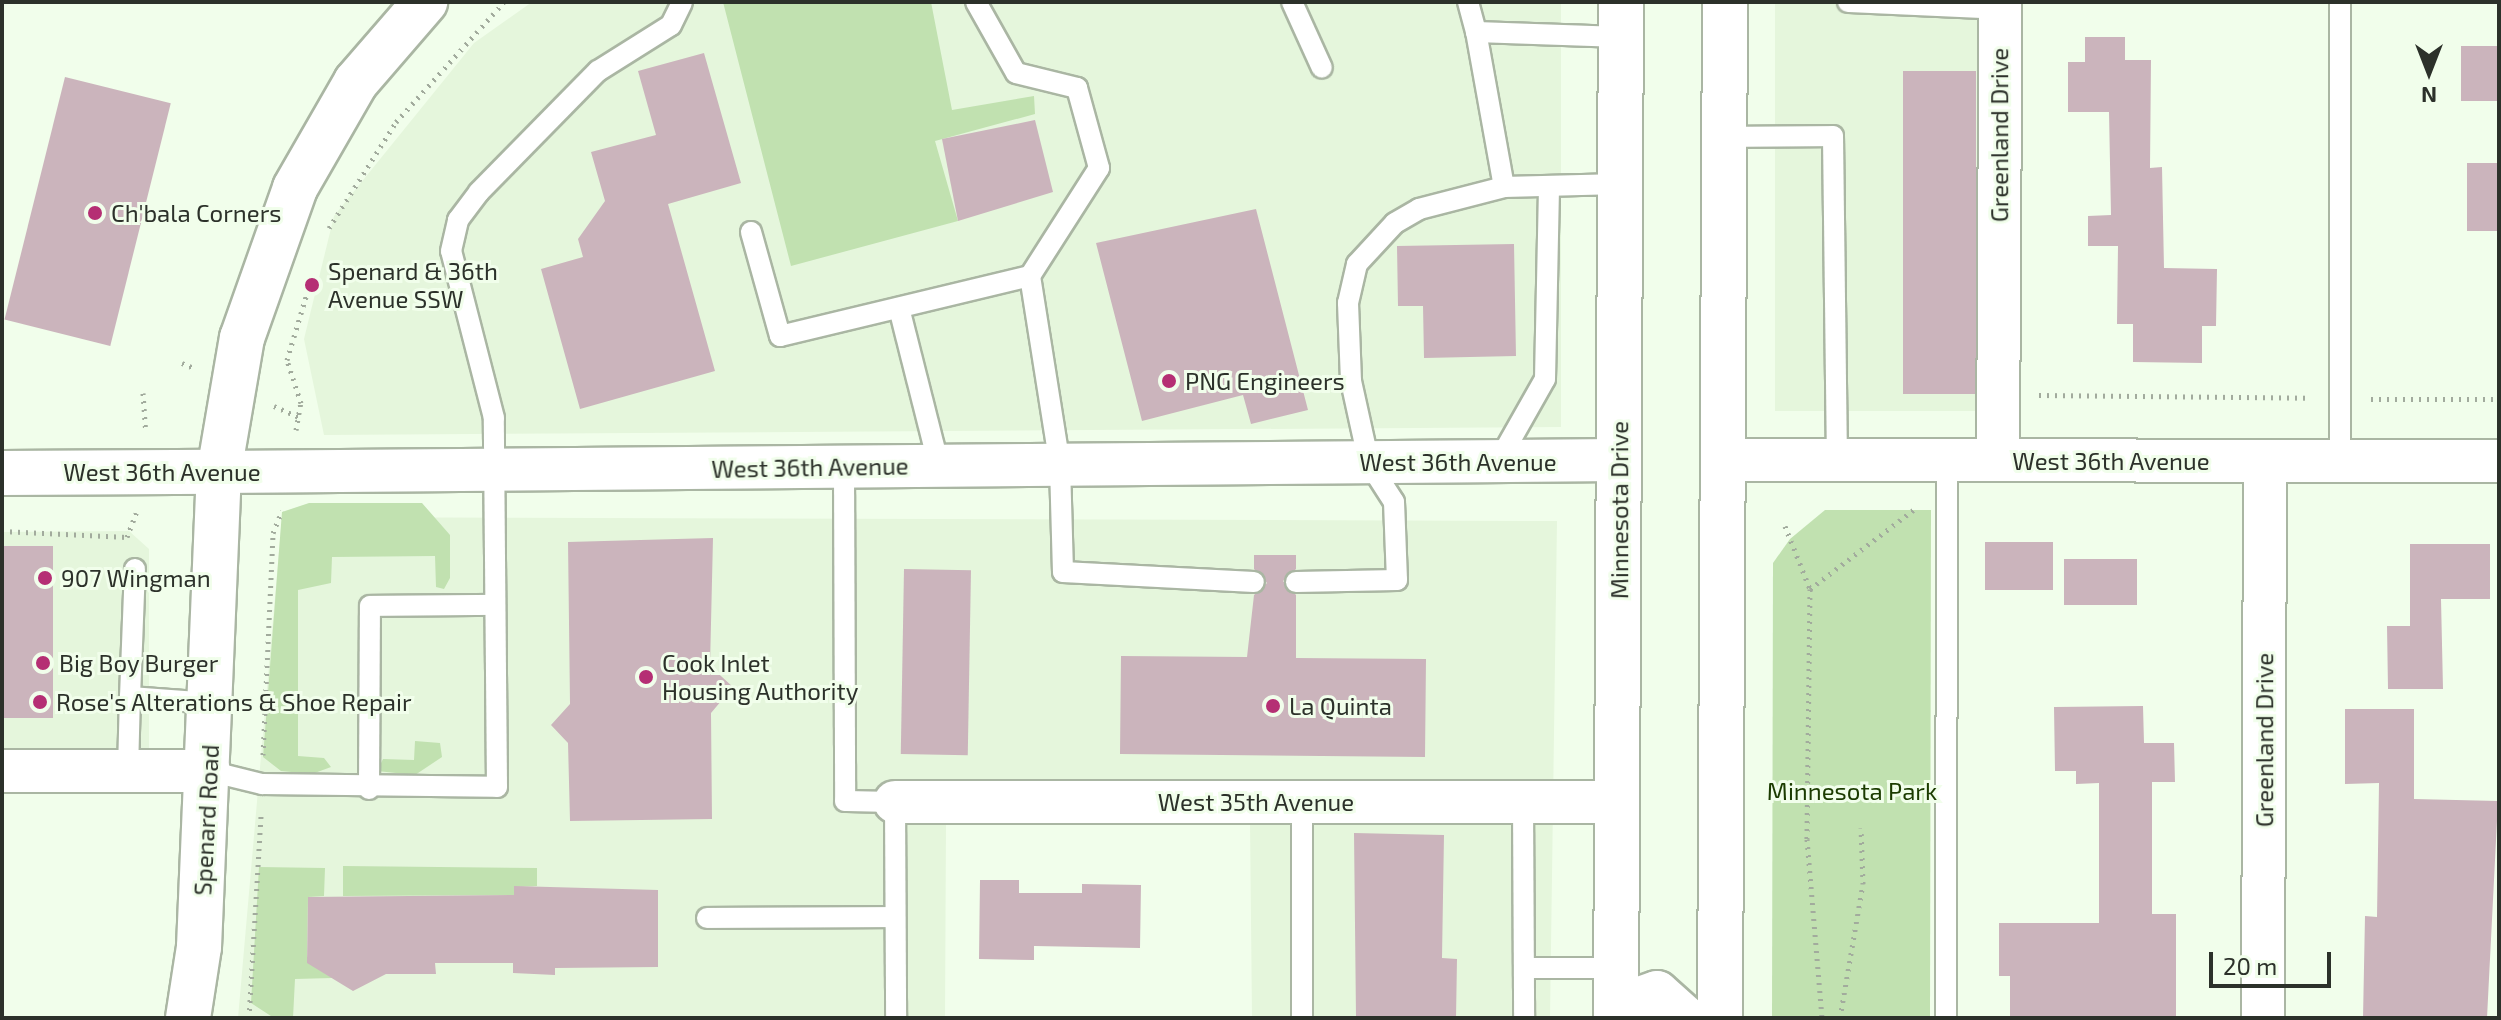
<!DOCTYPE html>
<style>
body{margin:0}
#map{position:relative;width:2501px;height:1020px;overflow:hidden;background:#f1feeb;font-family:"Exo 2",sans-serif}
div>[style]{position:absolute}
.built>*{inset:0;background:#e5f6dc;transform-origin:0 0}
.green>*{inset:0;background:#c1e1b0}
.building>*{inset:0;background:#cbb4bc;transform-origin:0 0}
.path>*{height:5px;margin-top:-2.5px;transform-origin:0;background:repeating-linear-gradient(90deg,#a2ab9d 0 2px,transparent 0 8px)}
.roads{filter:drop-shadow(2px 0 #aab6a3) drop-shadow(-2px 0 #aab6a3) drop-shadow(0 2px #aab6a3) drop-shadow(0 -2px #aab6a3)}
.service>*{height:20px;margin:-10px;padding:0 10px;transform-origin:10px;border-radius:10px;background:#fff}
.minor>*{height:42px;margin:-21px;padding:0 21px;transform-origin:21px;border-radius:21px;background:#fff}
.secondary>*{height:44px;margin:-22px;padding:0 22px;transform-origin:22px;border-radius:22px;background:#fff}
.primary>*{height:44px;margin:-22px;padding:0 22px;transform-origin:22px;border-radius:22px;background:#fff}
.dots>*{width:22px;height:22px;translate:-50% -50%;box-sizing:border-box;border:4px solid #f1feeb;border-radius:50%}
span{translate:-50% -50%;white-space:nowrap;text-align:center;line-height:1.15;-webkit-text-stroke:6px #f1feeb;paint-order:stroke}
.street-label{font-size:24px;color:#2c312a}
.poi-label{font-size:24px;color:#2c312a}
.left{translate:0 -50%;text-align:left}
.park-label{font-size:24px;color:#1b3b00}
.frame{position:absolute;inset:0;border:4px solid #2c312a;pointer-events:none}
.north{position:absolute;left:2389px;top:32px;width:80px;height:80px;-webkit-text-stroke:6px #f1feeb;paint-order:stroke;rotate:180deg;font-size:22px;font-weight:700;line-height:32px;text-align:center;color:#2c312a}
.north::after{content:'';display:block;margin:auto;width:28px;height:36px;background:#2c312a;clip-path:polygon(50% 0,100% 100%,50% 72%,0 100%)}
.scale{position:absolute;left:2209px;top:952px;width:122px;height:36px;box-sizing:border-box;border:4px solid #2c312a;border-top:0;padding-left:10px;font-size:24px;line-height:28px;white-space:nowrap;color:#2c312a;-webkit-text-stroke:6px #f1feeb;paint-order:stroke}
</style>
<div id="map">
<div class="built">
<div style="clip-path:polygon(532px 2px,1561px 2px,1561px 427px,324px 435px,304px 339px,334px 216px,474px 43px)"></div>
<div style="left:1775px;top:2px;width:217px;height:409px"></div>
<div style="clip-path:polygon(282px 517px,1557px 521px,1550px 1018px,1252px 1018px,1250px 822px,946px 825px,945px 1018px,238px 1018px)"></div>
<div style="clip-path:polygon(129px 531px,149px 549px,149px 794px,2px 793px,2px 532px)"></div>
</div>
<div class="green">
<div style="clip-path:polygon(723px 2px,931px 2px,952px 110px,1034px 96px,1035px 114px,935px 141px,958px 221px,791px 266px)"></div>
<div style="clip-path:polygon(309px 503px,422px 503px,450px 535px,450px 578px,444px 589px,436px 587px,435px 556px,332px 557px,331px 583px,298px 590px,298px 756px,324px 758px,331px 767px,312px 774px,281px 771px,263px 757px,282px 512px)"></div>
<div style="clip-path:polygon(1825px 510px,1931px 510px,1930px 1018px,1772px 1018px,1773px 563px,1790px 539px)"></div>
<div style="clip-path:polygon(415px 741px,440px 743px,442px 757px,415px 775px,377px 771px,383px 759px,414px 760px)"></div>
<div style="clip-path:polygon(343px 866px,537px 868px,537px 886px,515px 887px,514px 895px,343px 896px)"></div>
<div style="clip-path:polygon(259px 867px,325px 868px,324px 896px,308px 897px,307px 957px,340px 949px,332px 978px,295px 979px,293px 1018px,274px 1018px,251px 1003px)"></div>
</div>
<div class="building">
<div style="clip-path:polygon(2085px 37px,2125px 37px,2125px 60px,2151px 60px,2150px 168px,2162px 167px,2164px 268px,2217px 269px,2216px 326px,2202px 326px,2202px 363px,2133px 362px,2133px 324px,2117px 324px,2118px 246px,2088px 246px,2088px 216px,2111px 215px,2109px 112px,2068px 112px,2068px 62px,2085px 62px)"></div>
<div style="left:2461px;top:46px;width:38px;height:55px"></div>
<div style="clip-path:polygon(704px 53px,741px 183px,668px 204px,715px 371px,580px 409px,541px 269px,583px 257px,578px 239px,605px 201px,591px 152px,656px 135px,638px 71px)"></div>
<div style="left:1903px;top:71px;width:73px;height:323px"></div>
<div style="left:65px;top:77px;width:109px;height:250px;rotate:14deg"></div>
<div style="clip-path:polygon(1035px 120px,1053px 192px,958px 221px,942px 139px)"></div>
<div style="left:2467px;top:163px;width:32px;height:68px"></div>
<div style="clip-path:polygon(1256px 209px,1308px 410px,1251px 424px,1243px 395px,1142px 421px,1096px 243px)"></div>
<div style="clip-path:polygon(1514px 244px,1516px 356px,1424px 358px,1423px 306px,1398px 306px,1397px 246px)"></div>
<div style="clip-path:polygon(713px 538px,710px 666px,733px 687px,711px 713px,712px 819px,570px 821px,568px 743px,551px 725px,570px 704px,568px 542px)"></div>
<div style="left:1985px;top:542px;width:68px;height:48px"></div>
<div style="clip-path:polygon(2410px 544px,2490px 544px,2490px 599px,2441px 599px,2443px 689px,2388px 689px,2387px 626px,2410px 626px)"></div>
<div style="left:2px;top:546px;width:51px;height:172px"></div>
<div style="clip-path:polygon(1254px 555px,1296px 555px,1296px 569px,1283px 581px,1296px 595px,1296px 658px,1426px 659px,1425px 757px,1120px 754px,1121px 656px,1247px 657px,1254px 595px,1267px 583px,1254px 569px)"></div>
<div style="left:2137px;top:559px;width:46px;height:73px;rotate:90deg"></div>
<div style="left:904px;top:569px;width:67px;height:185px;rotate:1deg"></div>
<div style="clip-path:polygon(2143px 706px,2144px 743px,2174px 743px,2175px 782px,2152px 782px,2152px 914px,2176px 914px,2176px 1018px,2010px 1018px,2010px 976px,1999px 976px,1999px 923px,2099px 923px,2099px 783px,2076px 784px,2076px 771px,2055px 771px,2054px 707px)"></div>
<div style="clip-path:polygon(2345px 709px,2414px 709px,2414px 799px,2498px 801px,2487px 1018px,2363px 1018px,2365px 916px,2377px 917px,2379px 783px,2345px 784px)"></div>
<div style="clip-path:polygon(1354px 833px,1444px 835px,1442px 958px,1457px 959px,1456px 1018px,1356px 1018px)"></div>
<div style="clip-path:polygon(980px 880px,1019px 880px,1019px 893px,1082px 893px,1082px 884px,1141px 885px,1140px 948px,1034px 946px,1034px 960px,979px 959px)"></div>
<div style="clip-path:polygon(514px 886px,658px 890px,658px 967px,555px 968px,555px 975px,513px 973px,513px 963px,435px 963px,436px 974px,386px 974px,353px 991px,307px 963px,308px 897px,514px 895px)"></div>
</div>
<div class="path">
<div style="left:329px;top:228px;width:125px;rotate:-57.7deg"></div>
<div style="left:396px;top:122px;width:161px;rotate:-48deg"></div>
<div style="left:182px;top:363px;width:15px;rotate:23deg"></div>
<div style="left:143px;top:393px;width:39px;rotate:86deg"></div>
<div style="left:2039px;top:395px;width:270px;rotate:0.6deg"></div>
<div style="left:2371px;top:399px;width:128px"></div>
<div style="left:274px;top:406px;width:27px;rotate:24deg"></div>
<div style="left:296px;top:430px;width:27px;rotate:-80deg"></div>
<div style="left:301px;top:403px;width:45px;rotate:-108deg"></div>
<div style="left:287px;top:360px;width:73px;rotate:-73.3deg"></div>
<div style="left:1785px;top:526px;width:68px;rotate:68.4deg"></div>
<div style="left:1810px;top:589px;width:250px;rotate:90.7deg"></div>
<div style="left:1807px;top:839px;width:180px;rotate:85.2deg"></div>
<div style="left:2px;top:531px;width:125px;rotate:2.7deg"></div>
<div style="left:127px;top:537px;width:26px;rotate:-69deg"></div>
<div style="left:1810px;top:589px;width:133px;rotate:-37.4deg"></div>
<div style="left:263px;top:755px;width:222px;rotate:-87.4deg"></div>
<div style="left:273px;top:533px;width:24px;rotate:-68deg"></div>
<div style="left:249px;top:1018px;width:205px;rotate:-86.6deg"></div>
<div style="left:1840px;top:1018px;width:136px;rotate:-80.3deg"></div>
<div style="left:1863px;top:884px;width:56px;rotate:-92deg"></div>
</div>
<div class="roads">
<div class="service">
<div style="left:976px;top:2px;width:81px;rotate:60.6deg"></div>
<div style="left:1016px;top:73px;width:63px;rotate:13.8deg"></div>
<div style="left:1077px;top:88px;width:83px;rotate:74.6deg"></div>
<div style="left:1099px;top:168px;width:128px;rotate:122.6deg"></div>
<div style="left:1292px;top:2px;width:72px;rotate:65.6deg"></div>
<div style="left:1468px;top:2px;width:31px;rotate:75deg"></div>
<div style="left:1476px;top:32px;width:145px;rotate:2deg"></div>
<div style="left:1848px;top:2px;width:152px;rotate:2.6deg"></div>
<div style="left:2340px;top:2px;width:459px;rotate:90deg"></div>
<div style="left:1724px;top:137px;width:109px;rotate:-0.5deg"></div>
<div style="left:1833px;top:136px;width:324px;rotate:89.3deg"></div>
<div style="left:1504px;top:187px;width:116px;rotate:-1.5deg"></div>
<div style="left:751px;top:232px;width:108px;rotate:74.4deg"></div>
<div style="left:780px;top:336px;width:257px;rotate:-13.5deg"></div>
<div style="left:1030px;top:276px;width:191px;rotate:81deg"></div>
<div style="left:1060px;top:465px;width:107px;rotate:88.4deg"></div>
<div style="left:1063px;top:572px;width:191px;rotate:3deg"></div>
<div style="left:899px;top:308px;width:163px;rotate:75.8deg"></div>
<div style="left:1498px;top:462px;width:95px;rotate:-60.5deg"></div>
<div style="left:1545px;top:379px;width:193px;rotate:-88.8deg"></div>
<div style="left:844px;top:467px;width:334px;rotate:89.8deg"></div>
<div style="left:845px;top:801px;width:50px;rotate:1.1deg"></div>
<div style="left:895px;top:802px;width:216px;rotate:89.7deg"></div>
<div style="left:1296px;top:582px;width:101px;rotate:-1.1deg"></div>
<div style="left:1397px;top:580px;width:78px;rotate:-92.2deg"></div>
<div style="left:1394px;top:502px;width:46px;rotate:-122.7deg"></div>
<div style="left:1369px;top:463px;width:84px;rotate:-102.4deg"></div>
<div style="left:1351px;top:381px;width:78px;rotate:-92.2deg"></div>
<div style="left:1348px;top:303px;width:40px;rotate:-77deg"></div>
<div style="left:1357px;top:264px;width:56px;rotate:-47.2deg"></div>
<div style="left:1395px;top:223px;width:28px;rotate:-30deg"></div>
<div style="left:1419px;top:209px;width:88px;rotate:-14.5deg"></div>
<div style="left:1504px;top:187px;width:158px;rotate:-100.2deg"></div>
<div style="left:130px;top:697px;width:128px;rotate:-87.8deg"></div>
<div style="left:128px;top:771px;width:74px;rotate:-88.5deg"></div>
<div style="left:130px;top:697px;width:81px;rotate:4.2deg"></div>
<div style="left:209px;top:771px;width:55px;rotate:13.8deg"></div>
<div style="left:262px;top:784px;width:235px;rotate:0.7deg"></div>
<div style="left:497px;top:787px;width:369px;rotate:-90.5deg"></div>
<div style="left:494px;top:418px;width:172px;rotate:-104.4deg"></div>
<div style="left:451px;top:251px;width:32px;rotate:-77deg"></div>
<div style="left:458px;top:220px;width:35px;rotate:-53deg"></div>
<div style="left:479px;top:192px;width:170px;rotate:-45.5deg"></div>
<div style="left:598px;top:71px;width:86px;rotate:-32.2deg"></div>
<div style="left:671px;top:25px;width:25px;rotate:-64deg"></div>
<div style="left:369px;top:789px;width:183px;rotate:-89.7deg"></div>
<div style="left:370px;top:606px;width:125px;rotate:-0.5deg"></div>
<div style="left:1523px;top:802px;width:216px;rotate:89.7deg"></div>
<div style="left:707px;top:918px;width:188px;rotate:-0.3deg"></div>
<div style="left:1524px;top:968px;width:92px"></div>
<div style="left:1302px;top:1018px;width:216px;rotate:-90deg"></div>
<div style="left:1946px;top:1018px;width:558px;rotate:-89.9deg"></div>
</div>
<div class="minor">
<div style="left:1723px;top:460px;width:776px;rotate:0.07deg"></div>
<div style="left:1998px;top:460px;width:458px;rotate:-89.7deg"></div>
<div style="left:219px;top:472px;width:1400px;rotate:-0.49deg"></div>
<div style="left:2px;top:771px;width:207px"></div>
<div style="left:895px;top:802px;width:723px"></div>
<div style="left:2263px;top:1018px;width:557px;rotate:-89.79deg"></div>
</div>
<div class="secondary">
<div style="left:2px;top:473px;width:217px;rotate:-0.3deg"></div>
<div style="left:188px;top:1018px;width:72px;rotate:-81.2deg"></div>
<div style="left:199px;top:947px;width:475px;rotate:-87.6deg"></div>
<div style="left:219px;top:472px;width:136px;rotate:-80.3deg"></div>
<div style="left:242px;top:338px;width:159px;rotate:-70.5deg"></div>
<div style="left:295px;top:188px;width:122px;rotate:-60.1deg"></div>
<div style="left:356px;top:82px;width:106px;rotate:-49.2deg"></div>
</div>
<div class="primary">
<div style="left:1616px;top:1018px;width:1016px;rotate:-89.72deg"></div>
<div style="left:1626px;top:1018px;width:21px;rotate:-59deg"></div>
<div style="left:1637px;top:1000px;width:21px;rotate:-19deg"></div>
<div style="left:1657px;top:993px;width:38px;rotate:42deg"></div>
<div style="left:1720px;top:1018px;width:1016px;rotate:-89.72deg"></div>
</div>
</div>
<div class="dots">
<div style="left:95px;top:213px;background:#b52f74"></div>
<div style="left:312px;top:285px;background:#b52f74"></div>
<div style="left:1169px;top:381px;background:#b52f74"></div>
<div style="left:45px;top:578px;background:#b52f74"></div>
<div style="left:43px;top:663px;background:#b52f74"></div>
<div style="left:646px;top:677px;background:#b52f74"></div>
<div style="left:40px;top:702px;background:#b52f74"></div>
<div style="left:1273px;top:706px;background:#b52f74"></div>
</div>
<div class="street-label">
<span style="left:1999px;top:135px;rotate:-90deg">Greenland Drive</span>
<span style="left:2111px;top:461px">West 36th Avenue</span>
<span style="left:1458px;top:462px">West 36th Avenue</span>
<span style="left:810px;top:467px;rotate:-1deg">West 36th Avenue</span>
<span style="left:162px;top:472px">West 36th Avenue</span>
<span style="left:1619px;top:510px;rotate:-90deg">Minnesota Drive</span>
<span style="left:2264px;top:740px;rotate:-90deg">Greenland Drive</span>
<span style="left:1256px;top:802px">West 35th Avenue</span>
<span style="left:206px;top:820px;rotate:-87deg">Spenard Road</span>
</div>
<div class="poi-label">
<span class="left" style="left:111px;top:213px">Ch'bala Corners</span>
<span class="left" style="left:328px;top:285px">Spenard &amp; 36th<br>Avenue SSW</span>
<span class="left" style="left:1185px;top:381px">PNG Engineers</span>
<span class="left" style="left:61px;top:578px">907 Wingman</span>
<span class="left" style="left:59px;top:663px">Big Boy Burger</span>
<span class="left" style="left:662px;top:677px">Cook Inlet<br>Housing Authority</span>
<span class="left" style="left:56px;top:702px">Rose's Alterations &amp; Shoe Repair</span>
<span class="left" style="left:1289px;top:706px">La Quinta</span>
</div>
<div class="park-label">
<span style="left:1852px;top:791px">Minnesota Park</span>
</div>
<div class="frame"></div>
<div class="north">N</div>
<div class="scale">20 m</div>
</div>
